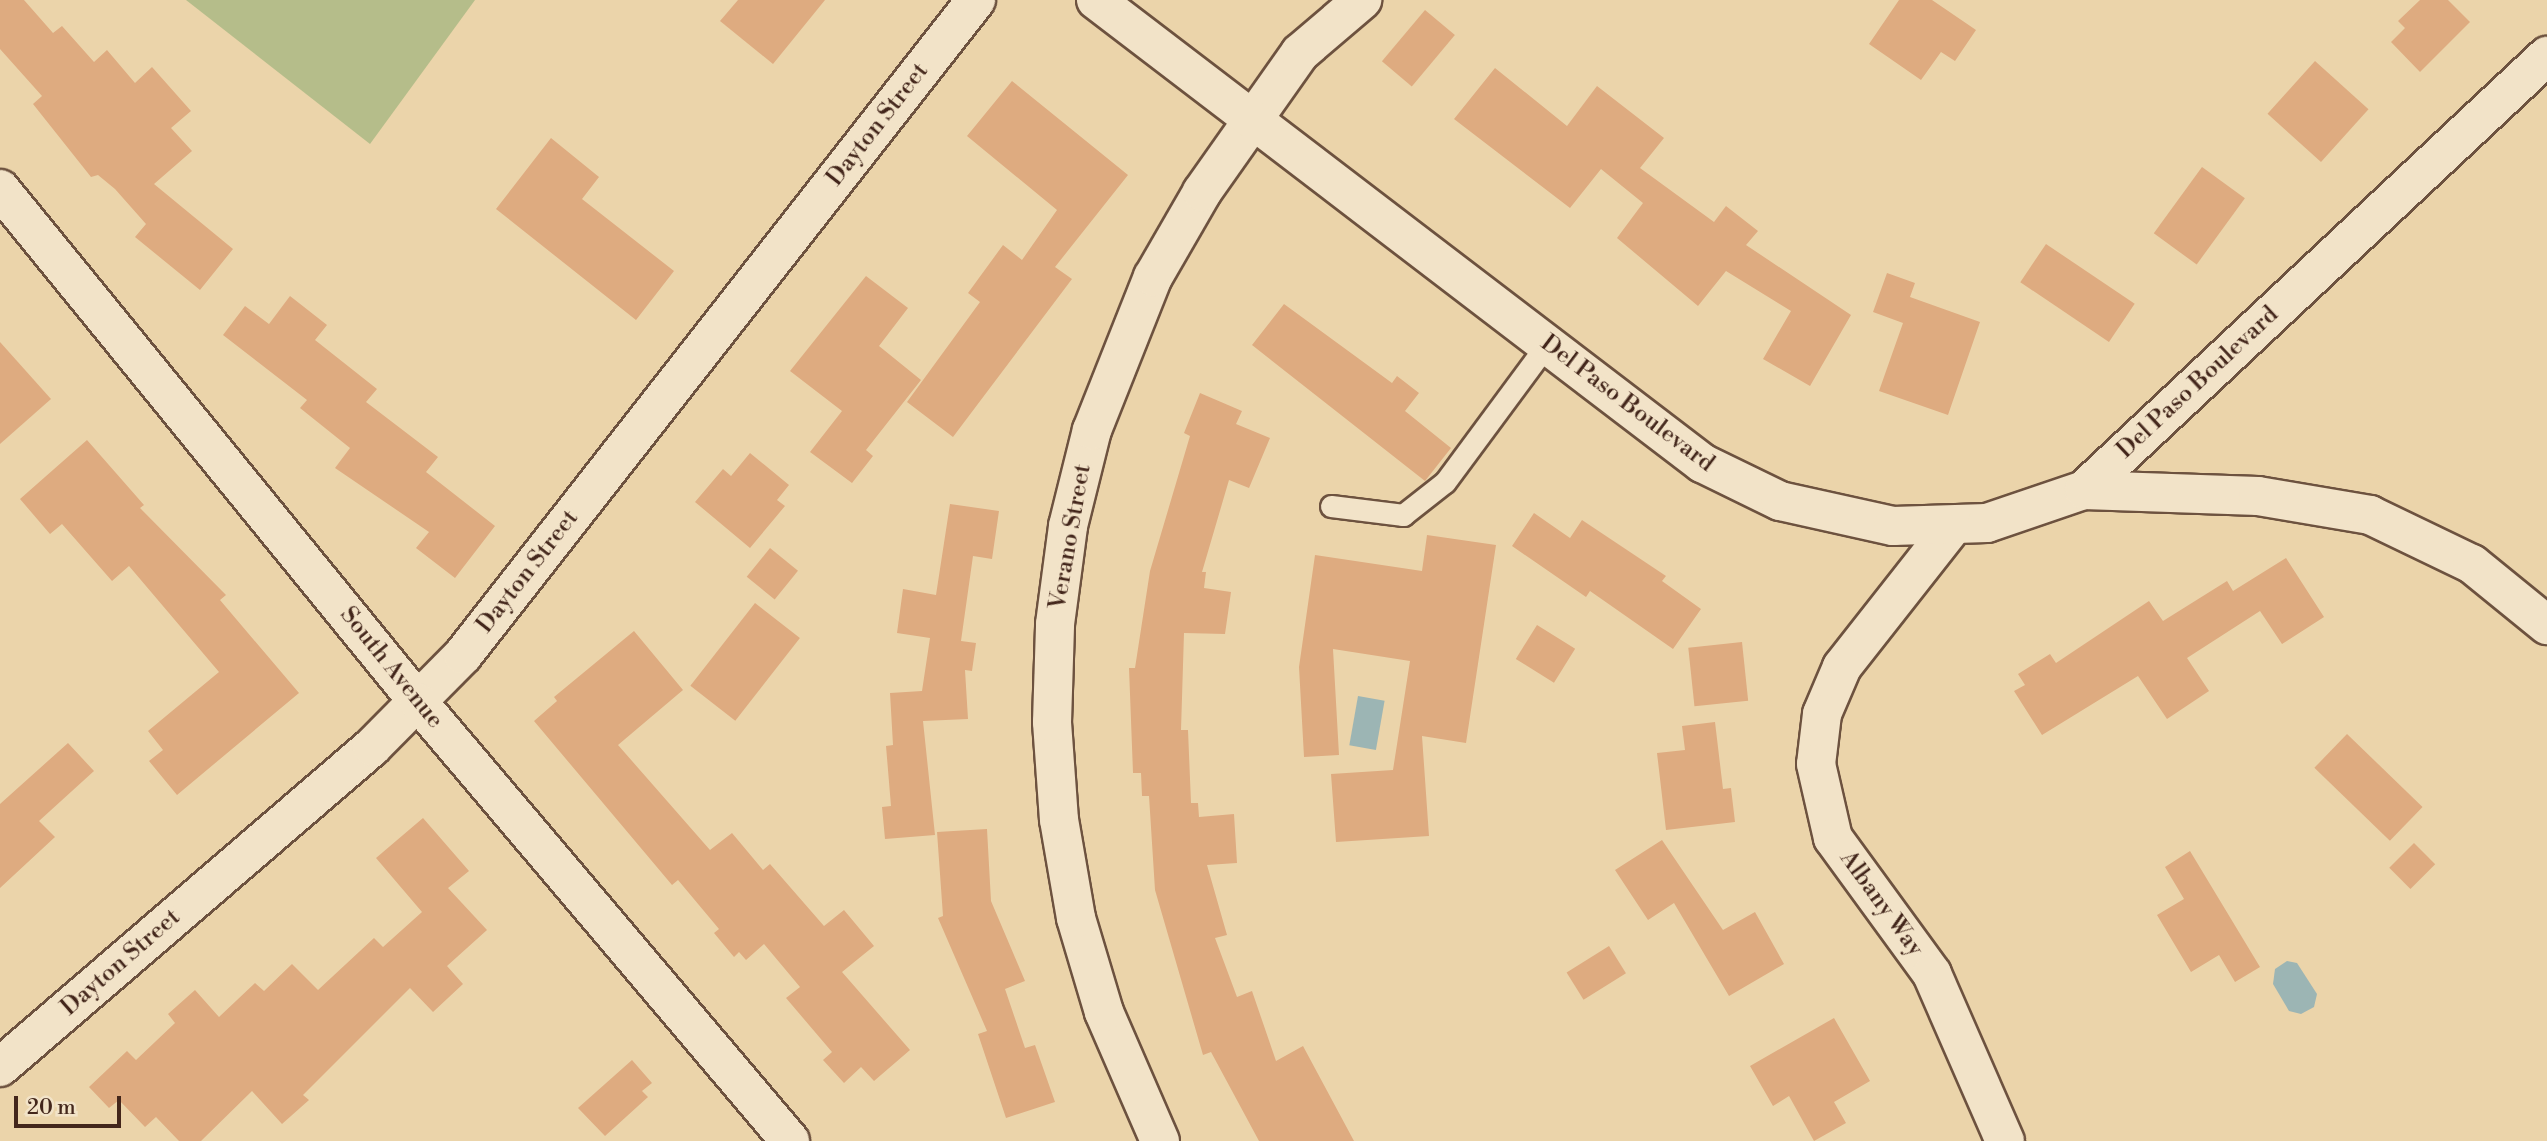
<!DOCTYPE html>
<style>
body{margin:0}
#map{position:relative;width:2547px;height:1141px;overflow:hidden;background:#ebd4aa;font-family:"Libre Bodoni",serif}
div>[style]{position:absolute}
.green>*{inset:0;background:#b5bd8a}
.water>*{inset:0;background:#9cb5b4;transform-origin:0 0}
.building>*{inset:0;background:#deab80;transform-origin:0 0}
.roads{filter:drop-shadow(2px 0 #6d523f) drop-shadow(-2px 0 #6d523f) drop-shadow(0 2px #6d523f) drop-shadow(0 -2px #6d523f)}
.lane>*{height:21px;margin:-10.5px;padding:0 10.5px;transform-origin:10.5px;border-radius:10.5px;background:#f2e3c8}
.street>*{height:38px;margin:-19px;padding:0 19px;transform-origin:19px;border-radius:19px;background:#f2e3c8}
.secondary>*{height:38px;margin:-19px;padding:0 19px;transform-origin:19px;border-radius:19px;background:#f2e3c8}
span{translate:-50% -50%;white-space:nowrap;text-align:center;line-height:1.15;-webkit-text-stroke:5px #f2e3c8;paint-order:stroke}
.street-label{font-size:24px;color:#43261b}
.scale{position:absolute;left:14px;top:1096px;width:107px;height:32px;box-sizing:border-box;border:4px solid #43261b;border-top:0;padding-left:9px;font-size:21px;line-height:24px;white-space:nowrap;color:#43261b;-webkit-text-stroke:5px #f2e3c8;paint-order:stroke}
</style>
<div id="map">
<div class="green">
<div style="clip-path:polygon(186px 0,475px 0,370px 144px)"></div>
</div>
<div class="water">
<div style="left:1358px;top:696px;width:27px;height:50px;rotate:10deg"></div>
<div style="clip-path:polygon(2287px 961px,2297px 963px,2317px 994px,2314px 1007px,2301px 1014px,2289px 1011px,2273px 984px,2275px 969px)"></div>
</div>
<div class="building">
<div style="clip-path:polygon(0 0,24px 0,53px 33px,62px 26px,94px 62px,107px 50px,135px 83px,152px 67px,191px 111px,171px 128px,192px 151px,154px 184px,233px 249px,200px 290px,135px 237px,146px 224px,115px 189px,98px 175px,91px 177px,33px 104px,42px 96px,0 49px)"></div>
<div style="clip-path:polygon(738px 0,825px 0,773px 64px,720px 21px)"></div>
<div style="clip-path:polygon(1899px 0,1932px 0,1976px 30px,1955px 61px,1941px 52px,1921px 80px,1869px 44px)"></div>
<div style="clip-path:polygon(2420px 0,2448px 0,2470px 22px,2420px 72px,2391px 42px,2405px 28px,2398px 21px)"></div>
<div style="left:1425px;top:10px;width:39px;height:67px;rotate:40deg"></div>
<div style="left:2315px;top:61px;width:72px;height:71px;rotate:42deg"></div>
<div style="clip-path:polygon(1495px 68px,1567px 126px,1597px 86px,1664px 138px,1640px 168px,1714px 222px,1726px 206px,1758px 231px,1746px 245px,1851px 315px,1810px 386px,1763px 359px,1791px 311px,1726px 271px,1698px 306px,1617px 238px,1643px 203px,1601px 169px,1570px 208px,1454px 119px)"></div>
<div style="clip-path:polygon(1012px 81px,1128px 175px,1055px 267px,1072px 279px,953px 437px,907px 402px,980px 302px,968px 293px,1003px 245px,1022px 260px,1057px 210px,967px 136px)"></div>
<div style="clip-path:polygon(551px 138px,599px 177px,582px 199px,674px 271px,636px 320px,496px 209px)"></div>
<div style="left:2202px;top:167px;width:53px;height:82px;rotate:36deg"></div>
<div style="left:2046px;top:244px;width:107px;height:46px;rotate:34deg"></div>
<div style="clip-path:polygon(1887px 273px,1915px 283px,1910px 297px,1980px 322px,1948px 415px,1879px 391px,1903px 323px,1873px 312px)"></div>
<div style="clip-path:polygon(866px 276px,908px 308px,879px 346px,921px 380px,866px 450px,873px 456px,852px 483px,810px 452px,842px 411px,790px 371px)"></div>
<div style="clip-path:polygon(290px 296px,327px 325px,315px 340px,377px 389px,366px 402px,438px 457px,426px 472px,495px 526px,455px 578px,416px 548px,429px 532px,335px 468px,350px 448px,300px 408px,307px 400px,223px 335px,245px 306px,269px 324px)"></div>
<div style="clip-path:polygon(1284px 304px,1392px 383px,1397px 376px,1419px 393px,1405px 411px,1451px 448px,1425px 481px,1252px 345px)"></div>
<div style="clip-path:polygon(0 342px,51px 399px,0 444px)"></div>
<div style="clip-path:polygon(1200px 393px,1242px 411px,1236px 424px,1270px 438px,1249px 488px,1229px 480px,1202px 572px,1206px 572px,1204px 588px,1231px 592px,1225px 634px,1184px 633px,1181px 730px,1188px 730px,1191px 803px,1198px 803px,1199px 817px,1234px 814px,1237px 863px,1207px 865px,1227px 935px,1215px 938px,1237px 997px,1252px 991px,1276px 1061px,1303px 1046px,1354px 1141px,1259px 1141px,1211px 1052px,1203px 1055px,1155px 890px,1149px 796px,1142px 796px,1141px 773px,1133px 773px,1129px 668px,1135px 668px,1150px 571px,1190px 436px,1184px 433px)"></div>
<div style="clip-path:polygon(87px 440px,144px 505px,140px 508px,226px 595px,220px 600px,299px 693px,177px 795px,149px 761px,163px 750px,148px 731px,219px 672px,129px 566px,112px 581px,62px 524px,50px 534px,20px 499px)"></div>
<div style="clip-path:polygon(750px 453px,789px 485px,777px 500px,785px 506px,750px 548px,695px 502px,723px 469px,731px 476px)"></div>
<div style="clip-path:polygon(950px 504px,999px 511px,992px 559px,973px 556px,961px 641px,976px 643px,972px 671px,965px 670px,968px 719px,923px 721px,935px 835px,885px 839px,882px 807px,891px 806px,886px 746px,893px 745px,890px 693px,922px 691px,930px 638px,897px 633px,903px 589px,936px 595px)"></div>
<div style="clip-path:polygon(1534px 513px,1570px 538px,1582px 520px,1666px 576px,1662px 581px,1701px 609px,1673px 649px,1590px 591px,1586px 597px,1512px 546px)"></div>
<div style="clip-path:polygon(1427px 535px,1496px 545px,1466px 743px,1422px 736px,1429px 836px,1336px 842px,1331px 774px,1393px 770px,1410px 661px,1333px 649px,1339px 755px,1304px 757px,1299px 667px,1315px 555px,1422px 571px)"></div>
<div style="left:770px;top:548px;width:36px;height:37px;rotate:39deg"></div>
<div style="clip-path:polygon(2286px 558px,2324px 617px,2282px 644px,2260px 611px,2187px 658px,2209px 691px,2167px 719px,2138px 676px,2042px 735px,2014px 691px,2025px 685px,2018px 674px,2050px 654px,2056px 663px,2149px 601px,2163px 621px,2227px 581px,2233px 591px)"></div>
<div style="left:755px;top:603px;width:57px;height:105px;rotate:38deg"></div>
<div style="left:1537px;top:625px;width:45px;height:40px;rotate:32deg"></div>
<div style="clip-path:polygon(634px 631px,683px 690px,618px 745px,710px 850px,732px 833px,763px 870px,770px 864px,824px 926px,844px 910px,874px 946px,842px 972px,910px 1050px,874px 1081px,861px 1067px,844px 1083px,823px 1060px,832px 1052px,786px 998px,800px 987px,764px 944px,746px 960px,739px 952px,734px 957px,714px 933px,719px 929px,678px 880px,672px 885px,534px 721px,557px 701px,554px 697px)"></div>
<div style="left:1742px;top:642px;width:59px;height:54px;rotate:84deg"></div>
<div style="clip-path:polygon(1715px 722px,1723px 789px,1731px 788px,1735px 822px,1666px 830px,1657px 753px,1685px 750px,1682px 726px)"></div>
<div style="left:2347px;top:734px;width:105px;height:47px;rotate:44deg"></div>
<div style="clip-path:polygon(68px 743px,94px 771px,39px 821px,55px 837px,0 888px,0 804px)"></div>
<div style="clip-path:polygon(423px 818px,469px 871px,448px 888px,487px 930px,447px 966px,463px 984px,433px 1012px,410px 988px,303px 1095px,309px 1100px,282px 1124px,252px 1091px,201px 1141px,179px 1141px,156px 1117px,145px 1127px,119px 1100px,109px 1108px,89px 1087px,127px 1051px,136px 1060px,175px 1023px,168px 1014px,195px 990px,219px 1017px,255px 983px,264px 991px,292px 964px,318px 990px,374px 938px,383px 947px,422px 912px,376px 858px)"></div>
<div style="clip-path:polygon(987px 829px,991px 901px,1025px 981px,1005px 989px,1025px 1048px,1035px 1045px,1055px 1102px,1006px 1118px,978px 1034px,987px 1031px,938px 918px,943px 916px,937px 832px)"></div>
<div style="clip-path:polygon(1662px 840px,1723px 930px,1755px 912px,1784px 964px,1729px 996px,1674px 903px,1648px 920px,1615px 870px)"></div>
<div style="left:2414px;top:843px;width:30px;height:35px;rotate:45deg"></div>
<div style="clip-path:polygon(2190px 851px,2260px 967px,2235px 982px,2219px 955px,2191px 972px,2157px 915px,2184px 899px,2165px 867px)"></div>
<div style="left:1609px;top:946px;width:32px;height:50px;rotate:58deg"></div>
<div style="clip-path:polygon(1834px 1018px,1870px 1081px,1834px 1102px,1846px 1123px,1814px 1141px,1789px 1096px,1773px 1106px,1750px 1066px)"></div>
<div style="clip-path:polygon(632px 1060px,652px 1083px,642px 1091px,648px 1097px,605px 1136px,578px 1108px)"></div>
</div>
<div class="roads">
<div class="lane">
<div style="left:1331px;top:506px;width:73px;rotate:7.1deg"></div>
<div style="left:1403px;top:515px;width:53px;rotate:-38.2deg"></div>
<div style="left:1445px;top:482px;width:172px;rotate:-53.5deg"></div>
</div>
<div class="street">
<div style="left:2084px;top:490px;width:174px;rotate:2deg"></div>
<div style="left:2258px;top:496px;width:114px;rotate:9.6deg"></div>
<div style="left:2370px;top:515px;width:113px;rotate:25.7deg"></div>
<div style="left:2472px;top:564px;width:97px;rotate:39.1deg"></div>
<div style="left:1952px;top:527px;width:178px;rotate:128.2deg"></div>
<div style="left:1842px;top:667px;width:51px;rotate:113.1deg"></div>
<div style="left:1822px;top:714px;width:50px;rotate:96.8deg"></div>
<div style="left:1816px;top:764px;width:76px;rotate:77.1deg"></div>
<div style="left:1833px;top:838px;width:168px;rotate:53.9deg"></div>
<div style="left:1932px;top:974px;width:182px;rotate:66.4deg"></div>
<div style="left:0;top:1067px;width:491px;rotate:-40.7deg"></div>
<div style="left:372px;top:747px;width:129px;rotate:-45.3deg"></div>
<div style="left:463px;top:655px;width:832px;rotate:-51.93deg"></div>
<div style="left:1160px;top:1141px;width:141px;rotate:-113.5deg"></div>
<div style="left:1104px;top:1012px;width:98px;rotate:-106.6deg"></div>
<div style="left:1076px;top:918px;width:99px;rotate:-99.8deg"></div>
<div style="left:1059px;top:820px;width:98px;rotate:-94.1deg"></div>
<div style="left:1052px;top:722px;width:98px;rotate:-88.2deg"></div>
<div style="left:1055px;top:624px;width:99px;rotate:-82.4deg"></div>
<div style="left:1068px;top:526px;width:99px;rotate:-76deg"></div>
<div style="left:1092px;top:430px;width:165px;rotate:-68.3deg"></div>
<div style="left:1153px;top:277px;width:98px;rotate:-60deg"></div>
<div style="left:1202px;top:192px;width:170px;rotate:-54.8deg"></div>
<div style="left:1300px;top:53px;width:82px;rotate:-40.5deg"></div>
</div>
<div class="secondary">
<div style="left:1096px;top:0;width:763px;rotate:37.38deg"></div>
<div style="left:1702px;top:463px;width:87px;rotate:26deg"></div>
<div style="left:1780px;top:501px;width:116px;rotate:12.5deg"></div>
<div style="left:1893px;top:526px;width:94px;rotate:-1.8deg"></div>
<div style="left:1987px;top:523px;width:102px;rotate:-18.8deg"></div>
<div style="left:2084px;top:490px;width:635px;rotate:-43.15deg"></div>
<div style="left:0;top:189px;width:663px;rotate:50.81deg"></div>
<div style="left:419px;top:703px;width:574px;rotate:49.73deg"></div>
</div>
</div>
<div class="street-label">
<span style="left:878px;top:125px;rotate:-52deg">Dayton Street</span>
<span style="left:2198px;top:383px;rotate:-43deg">Del Paso Boulevard</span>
<span style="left:1627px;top:404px;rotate:37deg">Del Paso Boulevard</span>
<span style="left:1071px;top:537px;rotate:-80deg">Verano Street</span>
<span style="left:528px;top:572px;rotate:-52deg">Dayton Street</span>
<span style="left:391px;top:668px;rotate:51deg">South Avenue</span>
<span style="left:1881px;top:904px;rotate:54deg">Albany Way</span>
<span style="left:121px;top:963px;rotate:-41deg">Dayton Street</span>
</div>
<div class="scale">20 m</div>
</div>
